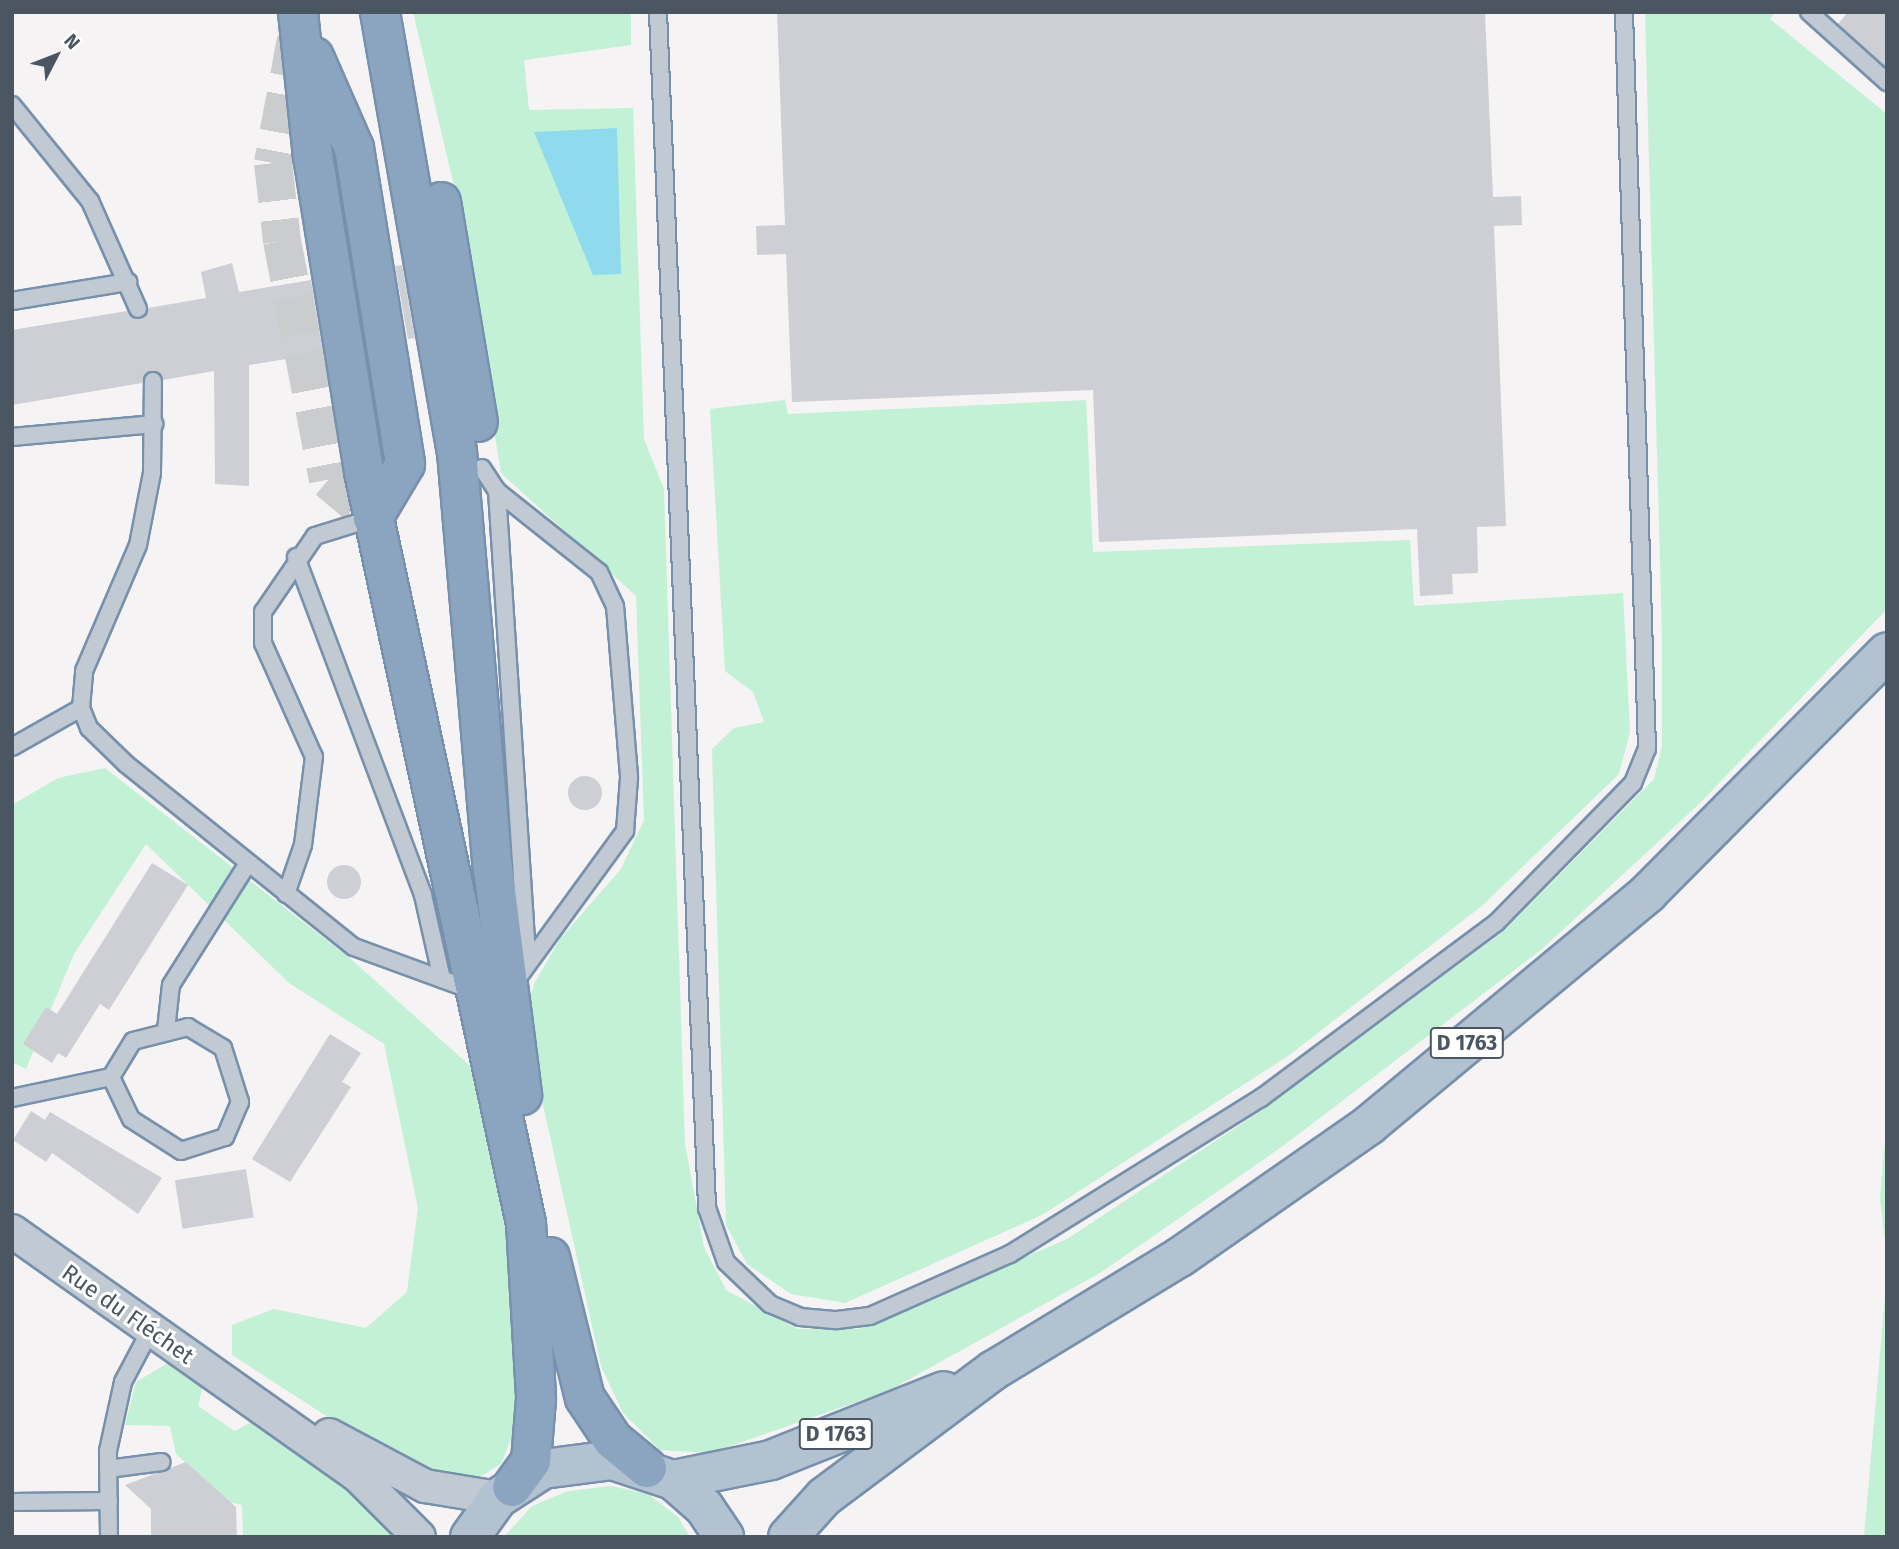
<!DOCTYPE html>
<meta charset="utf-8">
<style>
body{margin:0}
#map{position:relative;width:1899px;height:1549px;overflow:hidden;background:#f5f3f3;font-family:"Fira Sans",sans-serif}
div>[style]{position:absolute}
.green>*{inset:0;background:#c3f1d5}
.water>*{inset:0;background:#90daee}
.building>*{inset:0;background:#cdcfd5;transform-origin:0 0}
.round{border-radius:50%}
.motorway-tunnel>*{height:38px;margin-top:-19px;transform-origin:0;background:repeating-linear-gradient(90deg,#caccce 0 38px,transparent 0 57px)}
.roads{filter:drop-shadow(2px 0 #7690ad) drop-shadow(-2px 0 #7690ad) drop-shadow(0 2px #7690ad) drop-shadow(0 -2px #7690ad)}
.service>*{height:16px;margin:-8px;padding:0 8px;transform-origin:8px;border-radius:8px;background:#c1cad2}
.minor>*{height:32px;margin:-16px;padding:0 16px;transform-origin:16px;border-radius:16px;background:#c1cad2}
.primary>*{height:38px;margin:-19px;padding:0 19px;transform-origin:19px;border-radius:19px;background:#b3c2d1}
.motorway>*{height:38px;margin:-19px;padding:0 19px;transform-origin:19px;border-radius:19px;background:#8ba5c1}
span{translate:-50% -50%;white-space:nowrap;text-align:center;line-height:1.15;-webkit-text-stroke:6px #fff;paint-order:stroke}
.shield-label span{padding:2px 5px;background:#fff;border:2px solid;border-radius:5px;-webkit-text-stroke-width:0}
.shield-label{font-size:21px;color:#4a5661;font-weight:700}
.street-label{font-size:23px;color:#4a5661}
.frame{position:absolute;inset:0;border:14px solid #4a5661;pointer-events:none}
.north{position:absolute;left:21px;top:21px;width:70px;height:70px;-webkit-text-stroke:5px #fff;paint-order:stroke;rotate:48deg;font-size:19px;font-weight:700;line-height:28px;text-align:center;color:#4a5661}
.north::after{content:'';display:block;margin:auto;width:24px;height:32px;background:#4a5661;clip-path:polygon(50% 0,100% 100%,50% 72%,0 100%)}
</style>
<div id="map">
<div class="green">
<div style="clip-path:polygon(413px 12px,631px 12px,631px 45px,524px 60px,529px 110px,633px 108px,644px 439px,664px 489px,685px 1144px,704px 1247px,726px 1290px,798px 1329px,859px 1329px,1067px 1239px,1267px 1107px,1504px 931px,1654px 779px,1662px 746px,1662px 637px,1645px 12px,1775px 12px,1770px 19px,1887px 114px,1887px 609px,1697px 806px,1542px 949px,1283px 1146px,1100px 1273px,888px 1391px,710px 1453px,660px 1450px,623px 1413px,601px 1366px,524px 1019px,534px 984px,560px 939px,621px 869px,644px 820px,636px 596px,501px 473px,454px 186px)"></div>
<div style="clip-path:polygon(785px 400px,788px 414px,1086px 400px,1093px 552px,1410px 540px,1414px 606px,1623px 593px,1630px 732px,1619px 774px,1483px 905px,1288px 1056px,1042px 1215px,845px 1303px,791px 1294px,747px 1264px,726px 1225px,712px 749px,734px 728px,764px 722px,753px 692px,725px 671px,710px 409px)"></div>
<div style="clip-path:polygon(105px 768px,352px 960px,469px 1065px,492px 1103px,507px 1202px,518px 1421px,501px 1464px,483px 1475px,456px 1483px,351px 1432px,232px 1355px,232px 1325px,274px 1309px,366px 1328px,407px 1292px,418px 1208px,384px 1044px,289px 983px,146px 844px,74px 954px,26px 1069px,12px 1062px,12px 805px,58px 778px)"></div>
<div style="clip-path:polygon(1887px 1115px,1887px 1261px,1880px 1198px)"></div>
<div style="clip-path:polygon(1887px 1273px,1887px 1537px,1864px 1537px)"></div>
<div style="clip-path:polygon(168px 1363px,203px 1385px,198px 1406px,235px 1431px,257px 1419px,358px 1489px,405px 1537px,243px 1537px,242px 1505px,229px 1502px,176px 1454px,170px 1426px,125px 1425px,136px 1382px)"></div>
<div style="clip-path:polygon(611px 1486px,648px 1494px,678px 1517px,690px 1537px,504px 1537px,532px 1506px,568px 1491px)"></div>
</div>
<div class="water">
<div style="clip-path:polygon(617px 128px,621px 274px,593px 275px,534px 132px)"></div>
</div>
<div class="building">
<div style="clip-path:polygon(777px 12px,1485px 12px,1493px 197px,1521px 196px,1522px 225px,1494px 226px,1506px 526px,1477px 527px,1478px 573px,1452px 574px,1453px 594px,1420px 596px,1417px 529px,1099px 542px,1093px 390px,792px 402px,786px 254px,757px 255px,756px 226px,785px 225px)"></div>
<div style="clip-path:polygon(1848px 12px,1887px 12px,1887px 68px,1838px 24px)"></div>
<div style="clip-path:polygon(232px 263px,239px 292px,311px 280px,323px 353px,249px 365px,249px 486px,215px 484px,214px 371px,163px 380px,152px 371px,142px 383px,12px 405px,12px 330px,127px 311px,142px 319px,148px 308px,206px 298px,201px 272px)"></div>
<div style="left:402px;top:265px;width:74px;height:7px;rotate:80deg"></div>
<div class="round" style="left:568px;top:776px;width:34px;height:34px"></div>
<div style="clip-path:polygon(152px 863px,188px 885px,109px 1010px,100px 1004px,66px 1058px,58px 1053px,52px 1063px,23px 1044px,46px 1007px,57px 1014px)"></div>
<div class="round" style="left:327px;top:865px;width:34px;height:34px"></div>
<div style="clip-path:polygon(330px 1034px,361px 1053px,342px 1082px,351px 1087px,290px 1182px,252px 1159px)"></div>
<div style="clip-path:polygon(31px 1111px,45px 1120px,50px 1112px,162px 1178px,138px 1214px,52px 1153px,46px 1162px,13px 1140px)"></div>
<div style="left:246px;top:1169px;width:49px;height:72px;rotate:81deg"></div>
<div style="clip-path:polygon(186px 1462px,236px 1507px,237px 1537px,151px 1537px,151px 1509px,125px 1485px)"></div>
</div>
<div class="motorway-tunnel">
<div style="left:296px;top:39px;width:126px;rotate:100.5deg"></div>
<div style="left:273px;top:163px;width:79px;rotate:83.4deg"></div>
<div style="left:282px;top:241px;width:243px;rotate:79.1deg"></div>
<div style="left:328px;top:480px;width:59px;rotate:40.2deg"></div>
</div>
<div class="roads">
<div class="service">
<div style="left:658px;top:12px;width:1197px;rotate:87.65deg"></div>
<div style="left:707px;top:1208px;width:57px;rotate:70.6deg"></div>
<div style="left:726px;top:1262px;width:61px;rotate:43.7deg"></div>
<div style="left:770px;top:1304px;width:33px;rotate:23deg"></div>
<div style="left:800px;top:1317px;width:37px;rotate:5deg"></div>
<div style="left:837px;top:1320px;width:33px;rotate:-7deg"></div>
<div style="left:870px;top:1316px;width:153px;rotate:-23.9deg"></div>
<div style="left:1010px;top:1254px;width:296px;rotate:-31.9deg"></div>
<div style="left:1261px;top:1098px;width:293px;rotate:-36.7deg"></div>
<div style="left:1496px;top:923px;width:196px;rotate:-45.6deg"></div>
<div style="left:1633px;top:783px;width:37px;rotate:-68deg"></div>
<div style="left:1647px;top:749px;width:737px;rotate:-91.79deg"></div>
<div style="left:1809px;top:12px;width:105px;rotate:41.9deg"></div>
<div style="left:12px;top:105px;width:124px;rotate:50.9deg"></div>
<div style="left:90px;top:201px;width:118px;rotate:66deg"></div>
<div style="left:12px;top:301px;width:118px;rotate:-9.3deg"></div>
<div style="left:12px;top:437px;width:143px;rotate:-5.2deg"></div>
<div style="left:482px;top:468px;width:27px;rotate:57deg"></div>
<div style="left:497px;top:491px;width:130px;rotate:38.5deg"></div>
<div style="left:599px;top:572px;width:38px;rotate:65deg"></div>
<div style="left:615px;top:606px;width:173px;rotate:85.3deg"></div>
<div style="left:629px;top:778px;width:53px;rotate:94.3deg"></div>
<div style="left:625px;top:831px;width:188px;rotate:126.1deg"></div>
<div style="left:497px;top:491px;width:471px;rotate:86.3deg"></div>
<div style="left:296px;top:557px;width:361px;rotate:69.4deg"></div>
<div style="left:423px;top:895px;width:86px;rotate:77.3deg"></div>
<div style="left:81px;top:708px;width:22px;rotate:68deg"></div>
<div style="left:89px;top:728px;width:52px;rotate:44.2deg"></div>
<div style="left:126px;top:764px;width:292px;rotate:38.8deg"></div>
<div style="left:354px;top:947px;width:128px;rotate:20.1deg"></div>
<div style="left:12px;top:747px;width:79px;rotate:-29.5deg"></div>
<div style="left:81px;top:708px;width:37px;rotate:-85deg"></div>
<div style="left:84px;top:671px;width:137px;rotate:-66.8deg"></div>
<div style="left:138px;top:545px;width:73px;rotate:-79deg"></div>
<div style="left:152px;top:473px;width:92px;rotate:-89.4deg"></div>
<div style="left:286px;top:894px;width:52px;rotate:-70.9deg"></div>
<div style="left:303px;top:845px;width:89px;rotate:-82.9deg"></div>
<div style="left:314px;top:757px;width:125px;rotate:-114.1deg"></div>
<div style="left:263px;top:643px;width:31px;rotate:-90deg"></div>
<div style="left:263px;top:612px;width:92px;rotate:-55.6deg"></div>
<div style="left:315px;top:536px;width:61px;rotate:-17.2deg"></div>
<div style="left:188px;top:1027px;width:41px;rotate:31deg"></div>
<div style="left:223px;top:1048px;width:57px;rotate:72.5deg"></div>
<div style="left:240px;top:1102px;width:38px;rotate:113deg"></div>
<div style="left:225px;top:1137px;width:46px;rotate:162.3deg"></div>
<div style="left:181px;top:1151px;width:59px;rotate:-147.4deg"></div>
<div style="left:131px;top:1119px;width:47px;rotate:-115.5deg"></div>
<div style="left:111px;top:1077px;width:42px;rotate:-58.6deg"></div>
<div style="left:133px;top:1041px;width:57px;rotate:-14.3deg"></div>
<div style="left:166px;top:1030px;width:45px;rotate:-83.7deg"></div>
<div style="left:171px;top:985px;width:144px;rotate:-57.7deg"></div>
<div style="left:12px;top:1098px;width:101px;rotate:-12deg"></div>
<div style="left:108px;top:1469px;width:54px;rotate:-7.4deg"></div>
<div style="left:12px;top:1502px;width:97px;rotate:-0.6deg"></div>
<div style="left:109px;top:1537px;width:86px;rotate:-90.7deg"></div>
<div style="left:108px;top:1451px;width:71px;rotate:-77.7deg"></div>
<div style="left:123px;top:1382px;width:58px;rotate:-62.1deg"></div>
</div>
<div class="minor">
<div style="left:12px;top:1231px;width:424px;rotate:35.3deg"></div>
<div style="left:358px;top:1476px;width:86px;rotate:45deg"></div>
<div style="left:329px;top:1435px;width:109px;rotate:28deg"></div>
<div style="left:425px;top:1486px;width:74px;rotate:9.3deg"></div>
</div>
<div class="primary">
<div style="left:673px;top:1480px;width:100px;rotate:-11.5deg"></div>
<div style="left:771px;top:1460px;width:186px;rotate:-21.7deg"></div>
<div style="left:470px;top:1537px;width:48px;rotate:-54.3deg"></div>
<div style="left:498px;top:1498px;width:54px;rotate:-32.8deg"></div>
<div style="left:543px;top:1469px;width:70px;rotate:-7.4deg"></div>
<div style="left:612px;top:1460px;width:64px;rotate:18.2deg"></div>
<div style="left:673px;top:1480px;width:41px;rotate:41.1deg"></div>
<div style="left:704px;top:1507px;width:36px;rotate:56deg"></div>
<div style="left:788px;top:1537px;width:54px;rotate:-48deg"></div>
<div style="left:824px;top:1497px;width:212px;rotate:-36.8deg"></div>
<div style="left:994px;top:1370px;width:218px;rotate:-31.3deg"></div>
<div style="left:1180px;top:1257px;width:231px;rotate:-34.9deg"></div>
<div style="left:1369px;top:1125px;width:363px;rotate:-39.7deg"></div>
<div style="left:1648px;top:893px;width:339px;rotate:-45.2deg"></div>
</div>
<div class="motorway">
<div style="left:298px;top:12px;width:145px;rotate:84.1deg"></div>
<div style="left:313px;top:156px;width:320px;rotate:80.8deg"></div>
<div style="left:364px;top:472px;width:768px;rotate:77.83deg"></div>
<div style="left:526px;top:1223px;width:176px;rotate:86.7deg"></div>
<div style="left:536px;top:1399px;width:62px;rotate:94.6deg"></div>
<div style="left:531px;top:1461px;width:32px;rotate:126deg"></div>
<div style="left:380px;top:12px;width:447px;rotate:80.1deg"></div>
<div style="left:457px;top:452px;width:418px;rotate:85.1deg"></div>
<div style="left:493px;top:868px;width:229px;rotate:82.7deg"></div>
<div style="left:314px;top:57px;width:99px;rotate:66.3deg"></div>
<div style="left:354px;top:148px;width:320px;rotate:80.8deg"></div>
<div style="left:405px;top:464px;width:63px;rotate:120.7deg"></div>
<div style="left:441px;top:202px;width:223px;rotate:80.5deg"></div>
<div style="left:550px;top:1257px;width:145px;rotate:76.1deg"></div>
<div style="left:585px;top:1398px;width:50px;rotate:56.3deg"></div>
<div style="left:613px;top:1440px;width:44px;rotate:39.5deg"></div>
</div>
</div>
<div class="shield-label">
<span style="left:1467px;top:1043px">D 1763</span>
<span style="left:836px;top:1434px">D 1763</span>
</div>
<div class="street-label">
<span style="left:128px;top:1314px;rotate:35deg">Rue du Fléchet</span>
</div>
<div class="frame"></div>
<div class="north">N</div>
</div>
